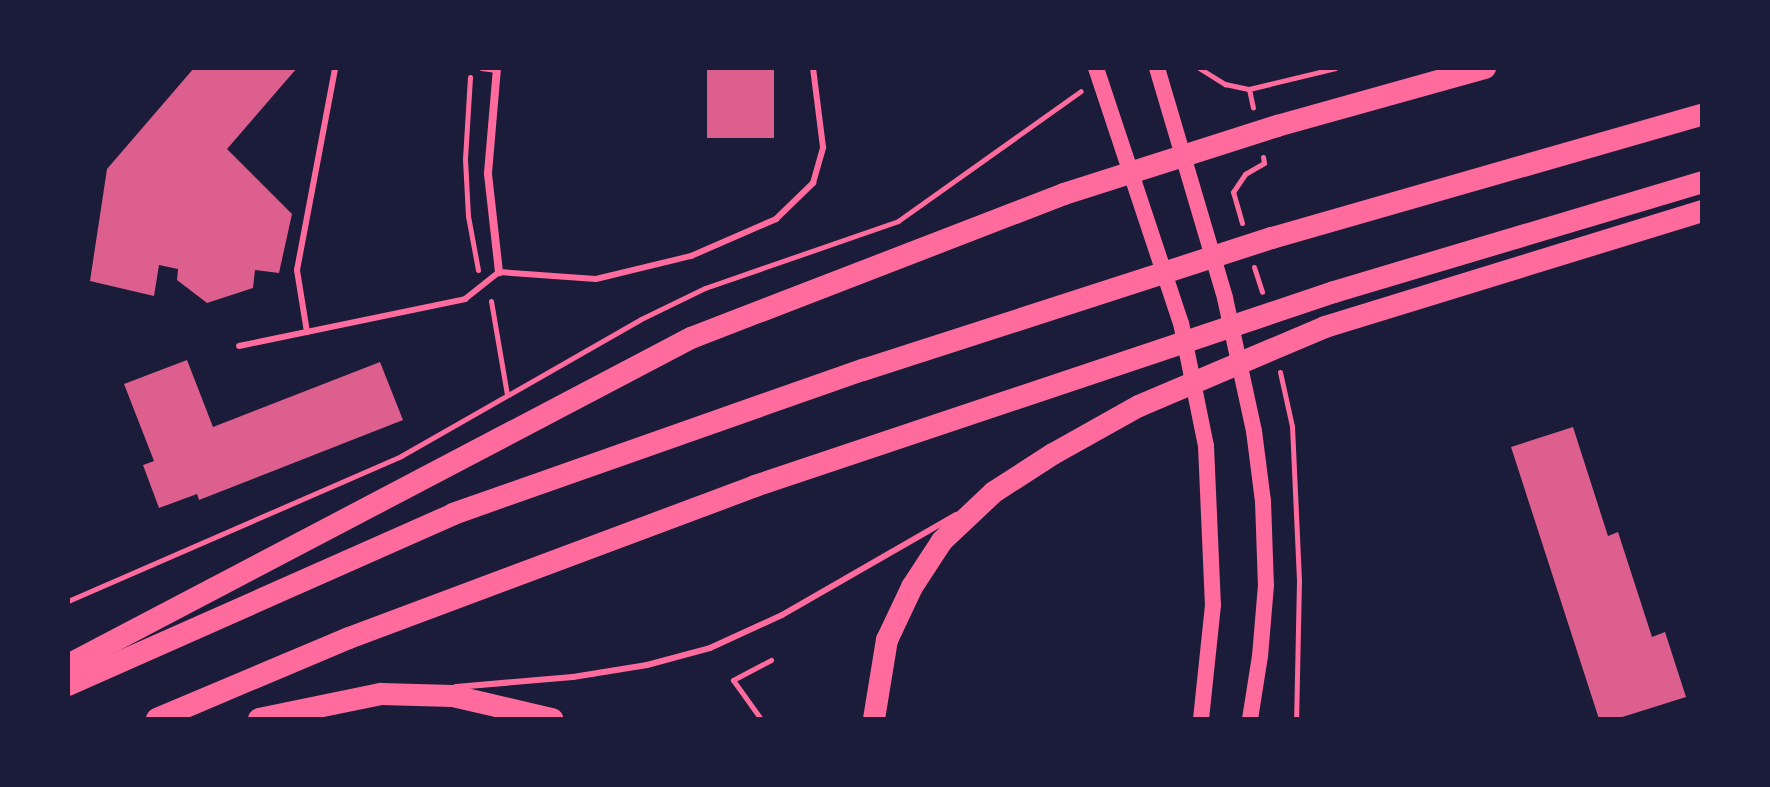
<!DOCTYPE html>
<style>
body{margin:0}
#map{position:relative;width:1770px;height:787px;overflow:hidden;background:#1b1b3a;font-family:Barlow,sans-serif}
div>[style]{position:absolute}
.building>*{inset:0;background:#dd5f8e;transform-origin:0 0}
.path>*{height:5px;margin:-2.5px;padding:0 2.5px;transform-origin:2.5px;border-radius:2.5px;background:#ff6b9d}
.service>*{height:6px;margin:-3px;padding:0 3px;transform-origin:3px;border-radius:3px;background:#ff6b9d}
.minor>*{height:8px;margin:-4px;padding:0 4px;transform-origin:4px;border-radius:4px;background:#ff6b9d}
.secondary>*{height:16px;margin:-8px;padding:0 8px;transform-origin:8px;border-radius:8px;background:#ff6b9d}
.trunk>*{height:22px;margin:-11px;padding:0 11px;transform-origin:11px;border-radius:11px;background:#ff6b9d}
span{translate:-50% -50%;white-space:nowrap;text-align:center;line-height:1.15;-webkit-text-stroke:7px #1b1b3a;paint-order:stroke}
.frame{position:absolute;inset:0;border:70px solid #1b1b3a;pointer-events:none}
</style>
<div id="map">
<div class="building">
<div style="clip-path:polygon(194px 68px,297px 68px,227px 149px,292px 214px,279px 273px,255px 270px,253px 288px,207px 303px,177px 280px,178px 269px,159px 265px,154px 296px,90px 281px,107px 169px)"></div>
<div style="left:707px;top:68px;width:67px;height:70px"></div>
<div style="clip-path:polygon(187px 360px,213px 427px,380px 362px,403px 420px,199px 500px,197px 494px,159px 508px,143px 465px,154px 461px,124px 384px)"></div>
<div style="clip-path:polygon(1573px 427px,1608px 536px,1618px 532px,1652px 637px,1665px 632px,1686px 697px,1616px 719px,1599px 719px,1511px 447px)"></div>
</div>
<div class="path">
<div style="left:1199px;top:68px;width:31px;rotate:32deg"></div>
<div style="left:1225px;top:84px;width:25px;rotate:12deg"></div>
<div style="left:1249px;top:89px;width:89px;rotate:-13.6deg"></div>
<div style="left:470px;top:77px;width:82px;rotate:93.5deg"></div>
<div style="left:465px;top:159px;width:57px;rotate:87deg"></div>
<div style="left:468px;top:216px;width:55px;rotate:79.5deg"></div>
<div style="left:1249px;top:89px;width:19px;rotate:78deg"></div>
<div style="left:1242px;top:223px;width:32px;rotate:-106deg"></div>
<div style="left:1233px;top:192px;width:22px;rotate:-56deg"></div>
<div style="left:1245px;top:174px;width:22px;rotate:-30deg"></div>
<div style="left:1264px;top:163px;width:6px;rotate:-99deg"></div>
<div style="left:1254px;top:267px;width:26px;rotate:72deg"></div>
<div style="left:491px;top:301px;width:95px;rotate:80.3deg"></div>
<div style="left:1280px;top:372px;width:55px;rotate:77.5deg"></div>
<div style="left:1292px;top:426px;width:155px;rotate:87.4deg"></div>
<div style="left:1299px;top:581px;width:138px;rotate:91.2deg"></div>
<div style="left:68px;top:601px;width:363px;rotate:-23.5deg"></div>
<div style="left:401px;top:456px;width:276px;rotate:-29.7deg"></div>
<div style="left:641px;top:319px;width:71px;rotate:-25.8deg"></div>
<div style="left:705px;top:288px;width:204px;rotate:-19.1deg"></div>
<div style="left:898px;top:221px;width:224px;rotate:-35.4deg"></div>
<div style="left:761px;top:719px;width:48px;rotate:-125.7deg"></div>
<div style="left:733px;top:680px;width:43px;rotate:-27.8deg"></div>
</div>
<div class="service">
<div style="left:482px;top:68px;width:15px;rotate:8deg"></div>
<div style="left:307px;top:332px;width:63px;rotate:-99.2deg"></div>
<div style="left:297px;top:270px;width:206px;rotate:-79.3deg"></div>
<div style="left:239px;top:346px;width:231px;rotate:-11.7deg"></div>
<div style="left:465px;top:299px;width:43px;rotate:-38.5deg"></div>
<div style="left:499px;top:272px;width:97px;rotate:4.1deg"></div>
<div style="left:596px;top:279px;width:98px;rotate:-13.6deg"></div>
<div style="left:691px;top:256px;width:93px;rotate:-23.5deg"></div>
<div style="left:776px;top:219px;width:52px;rotate:-44.2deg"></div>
<div style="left:813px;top:183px;width:37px;rotate:-74deg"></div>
<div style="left:823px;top:147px;width:80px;rotate:-97.2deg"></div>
<div style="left:456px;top:687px;width:117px;rotate:-4.9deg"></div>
<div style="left:573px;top:677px;width:75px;rotate:-9.2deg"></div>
<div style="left:647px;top:665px;width:65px;rotate:-15.1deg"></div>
<div style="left:710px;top:648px;width:79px;rotate:-24.6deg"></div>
<div style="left:782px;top:615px;width:201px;rotate:-29.9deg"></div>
</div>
<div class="minor">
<div style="left:497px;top:68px;width:106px;rotate:94.9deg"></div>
<div style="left:488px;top:174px;width:99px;rotate:83.6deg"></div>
</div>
<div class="secondary">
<div style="left:1096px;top:68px;width:269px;rotate:71.6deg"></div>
<div style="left:1181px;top:323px;width:126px;rotate:78.5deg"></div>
<div style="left:1206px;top:446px;width:159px;rotate:87.5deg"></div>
<div style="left:1213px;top:605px;width:115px;rotate:96deg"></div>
<div style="left:1157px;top:68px;width:240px;rotate:73.5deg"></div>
<div style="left:1225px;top:298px;width:136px;rotate:77.7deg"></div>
<div style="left:1254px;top:431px;width:71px;rotate:82.7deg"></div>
<div style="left:1263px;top:501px;width:84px;rotate:88deg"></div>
<div style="left:1266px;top:585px;width:71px;rotate:94.8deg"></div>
<div style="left:1260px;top:656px;width:64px;rotate:99deg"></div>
</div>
<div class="trunk">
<div style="left:68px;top:665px;width:704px;rotate:-27.69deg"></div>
<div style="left:691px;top:338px;width:400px;rotate:-21.1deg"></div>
<div style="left:1064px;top:194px;width:224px;rotate:-17.7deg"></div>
<div style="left:1277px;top:126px;width:216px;rotate:-15.6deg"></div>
<div style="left:68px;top:685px;width:421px;rotate:-23.9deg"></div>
<div style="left:453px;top:514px;width:435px;rotate:-19.4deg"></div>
<div style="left:863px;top:370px;width:430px;rotate:-17.9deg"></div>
<div style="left:1272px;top:238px;width:447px;rotate:-16deg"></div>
<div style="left:157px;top:719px;width:208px;rotate:-22.9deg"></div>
<div style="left:349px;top:638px;width:434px;rotate:-20.5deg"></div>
<div style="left:755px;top:486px;width:611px;rotate:-18.52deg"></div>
<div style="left:1334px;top:292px;width:384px;rotate:-16.6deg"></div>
<div style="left:259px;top:719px;width:125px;rotate:-11.6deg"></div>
<div style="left:381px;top:694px;width:72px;rotate:1.6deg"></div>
<div style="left:453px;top:696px;width:102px;rotate:13.1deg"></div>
<div style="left:874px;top:719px;width:80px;rotate:-80.7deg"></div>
<div style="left:887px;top:640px;width:59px;rotate:-64.7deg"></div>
<div style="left:912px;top:587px;width:55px;rotate:-56.9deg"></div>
<div style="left:942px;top:541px;width:71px;rotate:-43.3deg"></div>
<div style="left:994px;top:492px;width:70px;rotate:-32.8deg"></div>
<div style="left:1053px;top:454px;width:98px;rotate:-29.2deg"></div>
<div style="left:1139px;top:406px;width:202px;rotate:-23deg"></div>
<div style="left:1325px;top:327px;width:394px;rotate:-17.1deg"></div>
</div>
<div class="frame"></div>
</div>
